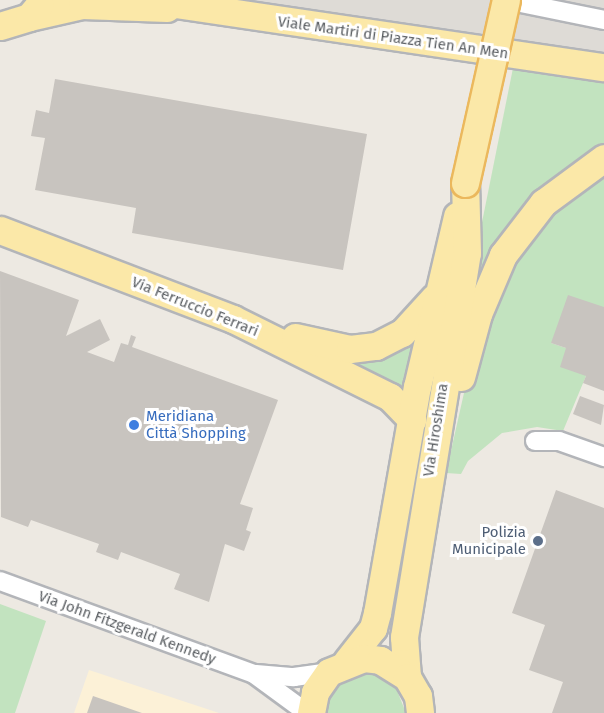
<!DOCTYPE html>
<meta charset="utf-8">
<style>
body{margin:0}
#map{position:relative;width:604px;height:713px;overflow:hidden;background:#ede9e2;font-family:"Fira Sans",sans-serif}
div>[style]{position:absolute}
.commercial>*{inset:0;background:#fcf1d7}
.industrial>*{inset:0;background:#dedbd6}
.green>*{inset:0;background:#c2e3bf}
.building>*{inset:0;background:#c8c4bf}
.roads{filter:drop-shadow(2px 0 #b3b5b9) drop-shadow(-2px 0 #b3b5b9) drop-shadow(0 2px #b3b5b9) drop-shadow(0 -2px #b3b5b9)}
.minor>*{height:18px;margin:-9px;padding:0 9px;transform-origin:9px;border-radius:9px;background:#fff}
.primary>*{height:27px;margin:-13.5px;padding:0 13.5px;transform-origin:13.5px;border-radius:13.5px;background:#fbe8a8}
.bridges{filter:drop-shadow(2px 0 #ebb85d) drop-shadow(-2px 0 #ebb85d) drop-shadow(0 2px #ebb85d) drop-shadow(0 -2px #ebb85d)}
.primary-bridge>*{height:27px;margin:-13.5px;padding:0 13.5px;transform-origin:13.5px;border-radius:13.5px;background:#fbe8a8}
.dots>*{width:16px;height:16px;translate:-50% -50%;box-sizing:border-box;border:3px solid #fff;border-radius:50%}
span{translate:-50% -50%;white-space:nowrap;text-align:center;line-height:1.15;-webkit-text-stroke:6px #fff;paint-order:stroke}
.street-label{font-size:15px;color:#5a5e62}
.shop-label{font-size:15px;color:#366cbe}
.left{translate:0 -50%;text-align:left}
.service-label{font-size:15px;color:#4e5e75}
.right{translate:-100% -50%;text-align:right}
</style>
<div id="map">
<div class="commercial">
<div style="clip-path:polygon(89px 670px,219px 713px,74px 713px)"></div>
</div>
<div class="industrial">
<div style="clip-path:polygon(243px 0,604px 0,604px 53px)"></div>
</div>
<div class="green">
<div style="clip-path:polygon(513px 68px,604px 79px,604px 150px,465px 307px)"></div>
<div style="clip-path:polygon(604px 166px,604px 307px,551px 343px,566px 348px,586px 376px,563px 431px,537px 427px,502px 433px,468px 461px,461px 474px,446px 473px,466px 384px,510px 261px,535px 224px)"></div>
<div style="clip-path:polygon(423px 331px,409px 407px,352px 363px,352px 362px)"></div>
<div style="clip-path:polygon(0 604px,46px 621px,15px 713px,0 713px)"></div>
<div style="clip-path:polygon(357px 671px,370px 671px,394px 683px,406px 713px,324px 713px,334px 685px)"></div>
</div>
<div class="building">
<div style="clip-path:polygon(55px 79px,367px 134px,343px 270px,132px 233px,136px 208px,35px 190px,45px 138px,31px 136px,36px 110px,49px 113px)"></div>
<div style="clip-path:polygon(0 271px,79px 300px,66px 336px,100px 319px,110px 340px,87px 352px,114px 362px,121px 343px,128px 345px,131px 335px,136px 337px,132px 347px,278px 400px,240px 504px,253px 508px,246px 530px,251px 532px,244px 551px,225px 544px,209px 602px,174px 589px,180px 574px,121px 552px,118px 560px,96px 552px,99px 544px,31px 520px,28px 527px,1px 517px)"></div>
<div style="clip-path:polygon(568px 295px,604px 307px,604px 391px,583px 383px,586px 376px,560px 367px,566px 348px,551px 343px)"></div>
<div style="clip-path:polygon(580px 396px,604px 405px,601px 425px,573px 414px)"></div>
<div style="clip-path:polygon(556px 490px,604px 508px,604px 713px,552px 713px,563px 682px,529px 670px,545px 625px,512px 613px)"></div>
<div style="clip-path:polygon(93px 696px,142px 713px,87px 713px)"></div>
</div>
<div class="roads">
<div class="minor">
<div style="left:506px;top:0;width:100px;rotate:11.5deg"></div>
<div style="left:535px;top:441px;width:24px"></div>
<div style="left:559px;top:441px;width:48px;rotate:19.6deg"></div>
<div style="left:0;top:581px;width:270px;rotate:20.1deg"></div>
<div style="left:254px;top:674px;width:66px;rotate:36.3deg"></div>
<div style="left:256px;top:674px;width:38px;rotate:5deg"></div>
<div style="left:294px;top:677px;width:35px;rotate:-8deg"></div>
</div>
<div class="primary">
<div style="left:148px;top:0;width:461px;rotate:8.4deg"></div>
<div style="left:29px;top:17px;width:54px;rotate:-12.8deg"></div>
<div style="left:82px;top:5px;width:85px;rotate:2deg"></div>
<div style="left:0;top:26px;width:30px;rotate:-17deg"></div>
<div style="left:29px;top:17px;width:16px;rotate:-50deg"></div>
<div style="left:0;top:230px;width:249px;rotate:20.9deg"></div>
<div style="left:233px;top:319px;width:175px;rotate:26.4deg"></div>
<div style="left:390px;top:397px;width:32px;rotate:46deg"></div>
<div style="left:295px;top:337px;width:56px;rotate:12.3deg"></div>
<div style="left:350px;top:349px;width:26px;rotate:-7deg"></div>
<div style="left:376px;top:346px;width:29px;rotate:-27deg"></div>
<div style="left:402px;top:333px;width:47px;rotate:-47.6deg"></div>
<div style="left:461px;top:377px;width:65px;rotate:-74.9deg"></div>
<div style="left:478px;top:314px;width:64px;rotate:-67deg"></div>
<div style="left:503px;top:255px;width:66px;rotate:-52.4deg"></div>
<div style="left:543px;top:203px;width:76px;rotate:-36.4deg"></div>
<div style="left:347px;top:661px;width:42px;rotate:-51.8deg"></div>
<div style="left:373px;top:628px;width:16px;rotate:-75deg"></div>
<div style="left:377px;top:613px;width:230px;rotate:-80deg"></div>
<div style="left:417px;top:387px;width:176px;rotate:-76.8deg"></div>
<div style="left:407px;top:677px;width:40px;rotate:-94.3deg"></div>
<div style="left:404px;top:637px;width:389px;rotate:-80.7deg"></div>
<div style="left:467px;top:253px;width:70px;rotate:-91.6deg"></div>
<div style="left:311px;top:713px;width:21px;rotate:-79deg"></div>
<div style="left:315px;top:692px;width:24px;rotate:-55deg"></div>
<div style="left:329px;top:672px;width:38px;rotate:-22deg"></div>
<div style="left:364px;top:658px;width:16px;rotate:7deg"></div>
<div style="left:380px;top:660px;width:32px;rotate:32deg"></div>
<div style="left:407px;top:677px;width:22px;rotate:60deg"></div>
<div style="left:418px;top:696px;width:17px;rotate:83deg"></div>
</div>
</div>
<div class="bridges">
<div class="primary-bridge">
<div style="left:465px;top:183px;width:188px;rotate:-77.4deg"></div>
</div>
</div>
<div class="dots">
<div style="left:134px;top:425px;background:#3f7fe0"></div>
<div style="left:538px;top:541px;background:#5c6f8a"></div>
</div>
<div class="street-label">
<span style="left:393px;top:38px;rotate:8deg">Viale Martiri di Piazza Tien An Men</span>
<span style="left:195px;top:307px;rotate:22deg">Via Ferruccio Ferrari</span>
<span style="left:436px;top:430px;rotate:-81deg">Via Hiroshima</span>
<span style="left:127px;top:628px;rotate:20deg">Via John Fitzgerald Kennedy</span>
</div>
<div class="shop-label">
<span class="left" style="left:146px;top:425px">Meridiana<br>Città Shopping</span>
</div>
<div class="service-label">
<span class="right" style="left:526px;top:541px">Polizia<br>Municipale</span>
</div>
</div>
